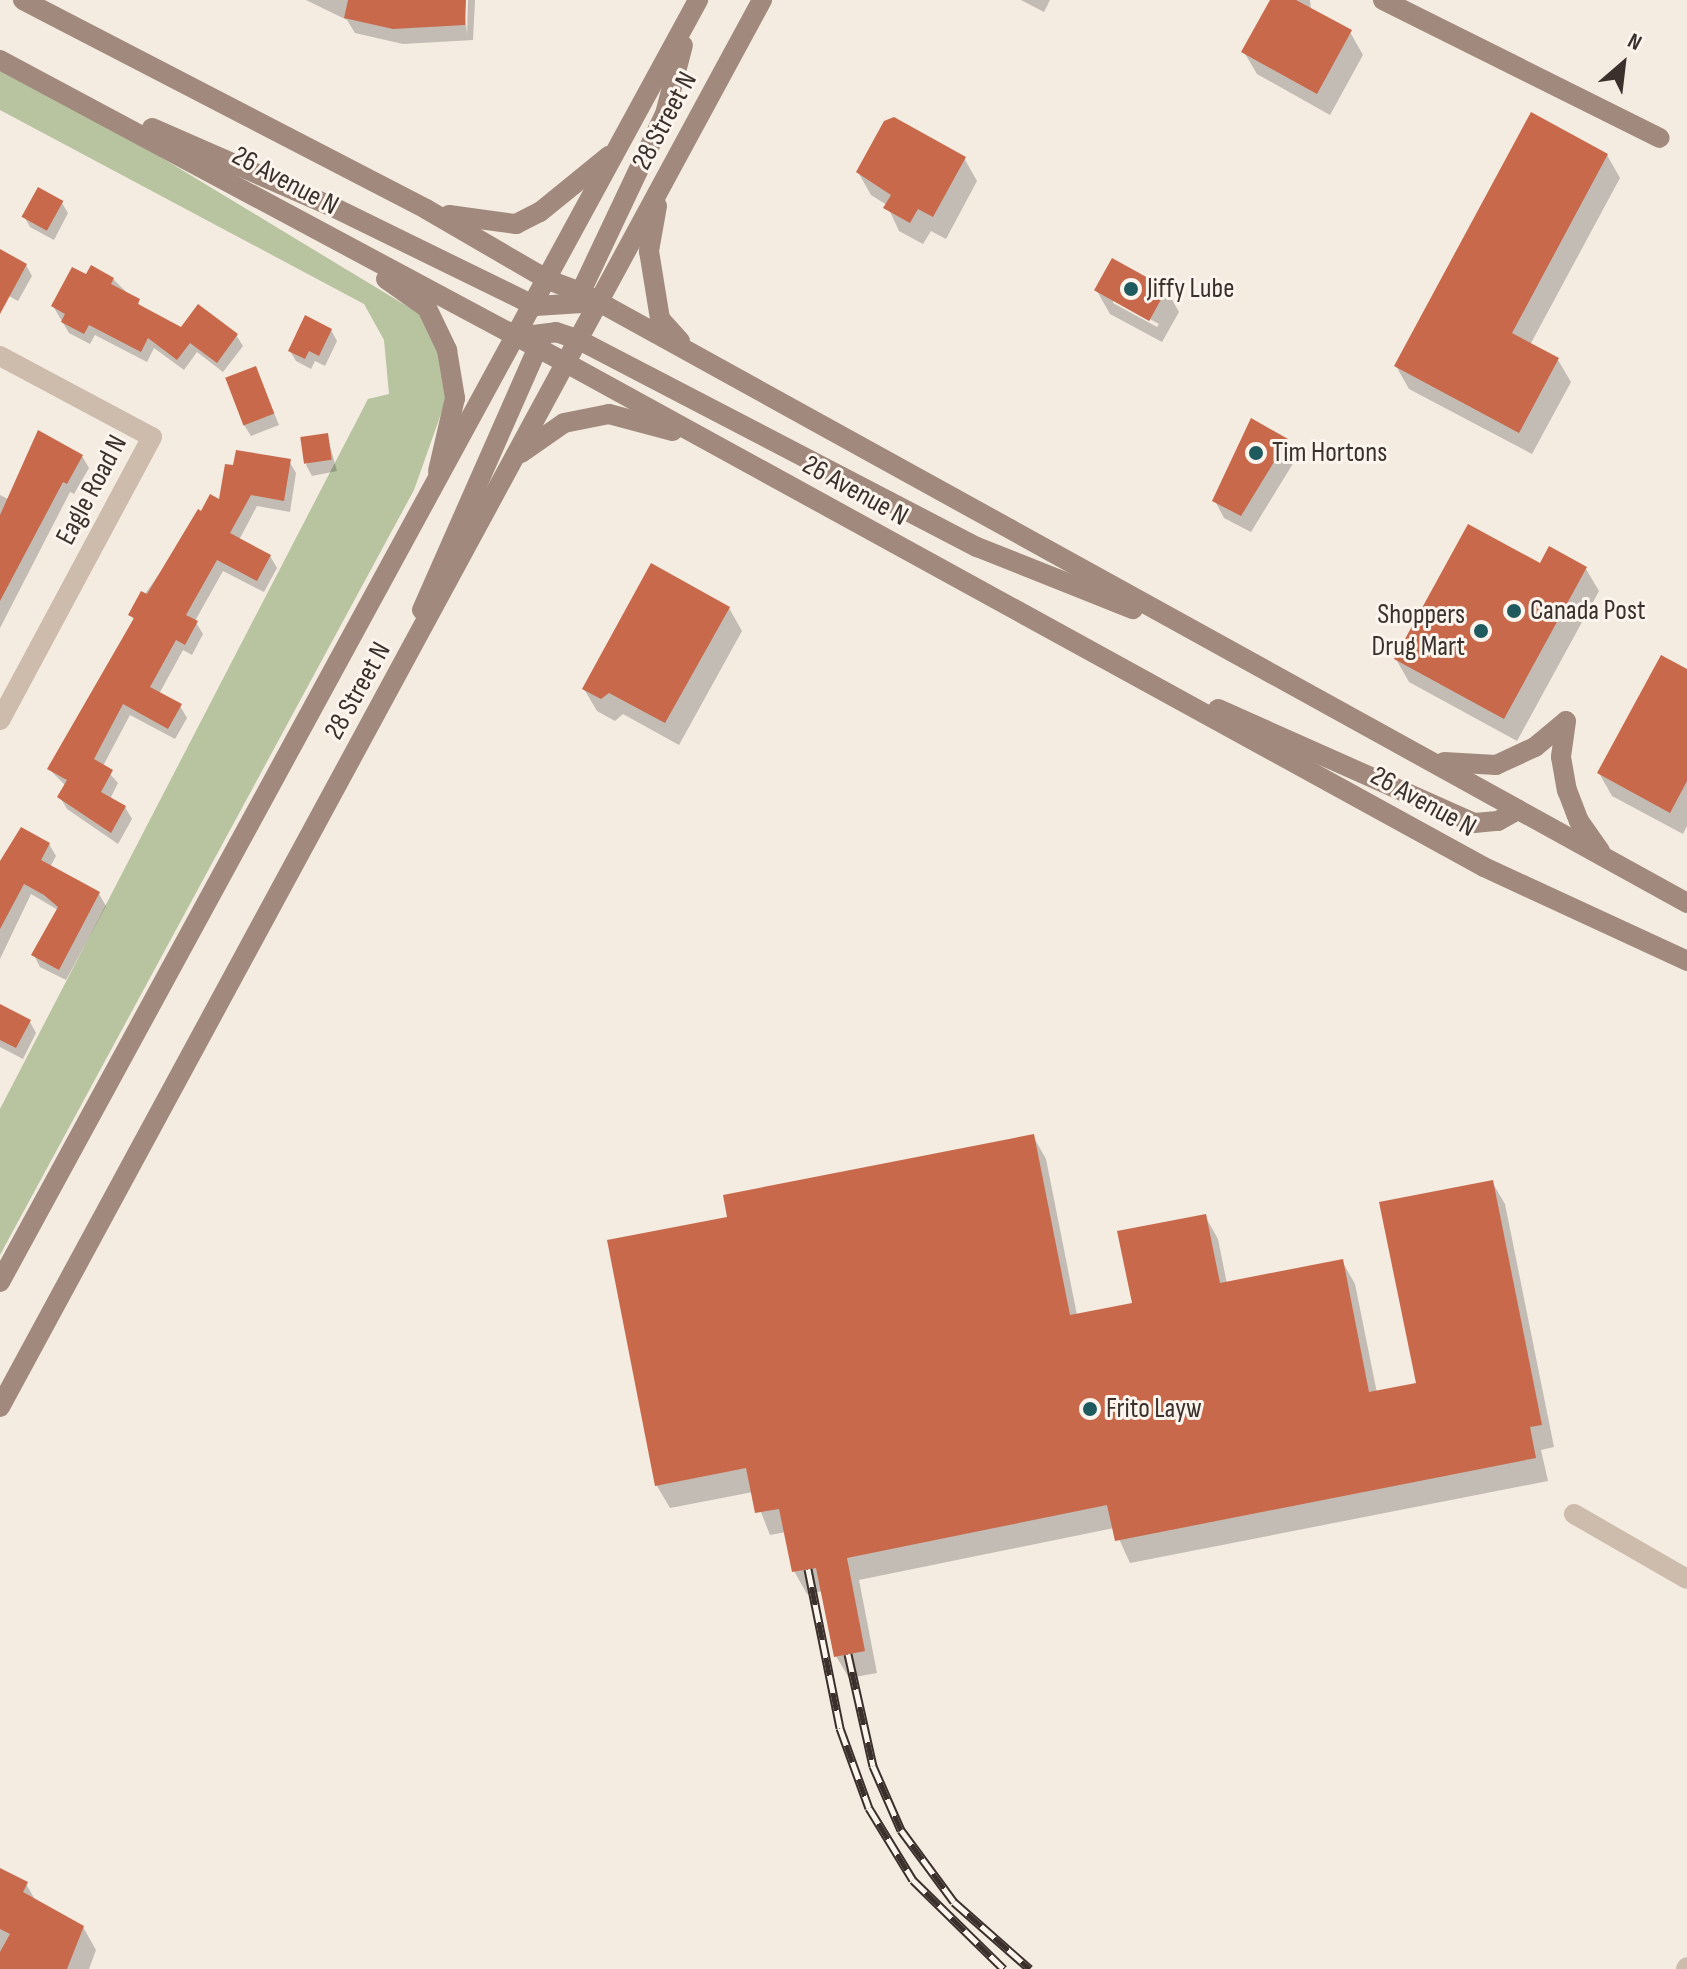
<!DOCTYPE html>
<style>
body{margin:0}
#map{position:relative;width:1687px;height:1969px;overflow:hidden;background:#f4ebe1;font-family:"Sofia Sans Condensed",sans-serif}
div>[style]{position:absolute}
.green>*{inset:0;background:#b8c4a0}
.shadow>*{inset:0;background:#0003}
.building>*{inset:0;background:#c8694b;transform-origin:0 0}
.street>*{height:20px;margin:-10px;padding:0 10px;transform-origin:10px;border-radius:10px;background:#cdbbac}
.secondary>*{height:20px;margin:-10px;padding:0 10px;transform-origin:10px;border-radius:10px;background:#a18a7d}
.rail>*{height:9px;margin-top:-4.5px;transform-origin:0;background:repeating-linear-gradient(90deg,#fbf5ee 0 18px,#3b302b 0 36px);box-sizing:border-box;border-block:2px solid #3b302b}
.dots>*{width:22px;height:22px;translate:-50% -50%;box-sizing:border-box;border:4px solid #fbf5ee;border-radius:50%}
span{translate:-50% -50%;white-space:nowrap;text-align:center;line-height:1.15;-webkit-text-stroke:6px #fbf5ee;paint-order:stroke}
.street-label{font-size:28px;color:#3b302b}
.poi-label{font-size:28px;color:#3b302b}
.left{translate:0 -50%;text-align:left}
.right{translate:-100% -50%;text-align:right}
.north{position:absolute;left:1583px;top:24px;width:80px;height:80px;-webkit-text-stroke:6px #fbf5ee;paint-order:stroke;rotate:28deg;font-size:22px;font-weight:700;line-height:32px;text-align:center;color:#3b302b}
.north::after{content:'';display:block;margin:auto;width:28px;height:36px;background:#3b302b;clip-path:polygon(50% 0,100% 100%,50% 72%,0 100%)}
</style>
<div id="map">
<div class="green">
<div style="clip-path:polygon(0 60px,420px 314px,442px 361px,447px 397px,414px 490px,0 1255px,0 1109px,368px 399px,389px 394px,384px 340px,364px 304px,0 110px)"></div>
</div>
<div class="shadow">
<div style="clip-path:polygon(306px 0,464px 0,467px 35px,468px 0,475px 0,473px 40px,403px 44px,355px 33px,347px 20px)"></div>
<div style="clip-path:polygon(1021px 0,1050px 0,1044px 12px)"></div>
<div style="clip-path:polygon(1272px 0,1310px 0,1311px 10px,1350px 32px,1363px 55px,1330px 115px,1257px 74px,1244px 52px)"></div>
<div style="clip-path:polygon(1607px 155px,1620px 178px,1530px 345px,1558px 360px,1571px 382px,1532px 454px,1409px 389px,1396px 366px)"></div>
<div style="clip-path:polygon(964px 158px,977px 181px,946px 239px,931px 231px,923px 244px,899px 231px,887px 205px,871px 195px,858px 172px)"></div>
<div style="clip-path:polygon(62px 203px,68px 213px,54px 240px,30px 227px,24px 216px)"></div>
<div style="clip-path:polygon(0 251px,26px 265px,32px 276px,18px 301px,0 291px)"></div>
<div style="clip-path:polygon(86px 277px,113px 279px,144px 309px,182px 330px,236px 335px,243px 346px,223px 372px,197px 352px,184px 370px,154px 348px,147px 362px,95px 335px,90px 344px,69px 333px,53px 306px)"></div>
<div style="clip-path:polygon(evenodd,1166px 289px,1179px 312px,1162px 342px,1110px 314px,1097px 291px,1166px 289px,1113px 299px,1159px 324px,1157px 327px,1113px 303px,1113px 299px)"></div>
<div style="clip-path:polygon(331px 330px,337px 341px,325px 366px,315px 361px,311px 369px,296px 361px,290px 351px)"></div>
<div style="clip-path:polygon(256px 369px,279px 425px,251px 436px,244px 425px)"></div>
<div style="clip-path:polygon(1251px 421px,1287px 440px,1297px 457px,1251px 532px,1224px 518px,1215px 501px)"></div>
<div style="clip-path:polygon(327px 435px,337px 471px,312px 476px,306px 465px)"></div>
<div style="clip-path:polygon(82px 456px,89px 468px,74px 494px,70px 492px,0 628px,0 495px,10px 500px)"></div>
<div style="clip-path:polygon(289px 461px,296px 473px,290px 512px,257px 506px,239px 540px,270px 556px,277px 568px,264px 592px,223px 571px,195px 621px,203px 634px,192px 655px,183px 650px,159px 694px,180px 706px,187px 718px,175px 739px,130px 715px,103px 766px,118px 783px,110px 799px,125px 807px,132px 819px,118px 844px,67px 809px,60px 797px,66px 786px,49px 769px,134px 621px,131px 614px,202px 513px)"></div>
<div style="clip-path:polygon(1541px 566px,1586px 569px,1599px 591px,1517px 741px,1409px 682px,1396px 659px)"></div>
<div style="clip-path:polygon(729px 608px,742px 631px,679px 745px,623px 714px,615px 721px,597px 711px,584px 689px)"></div>
<div style="clip-path:polygon(1687px 672px,1687px 826px,1683px 834px,1612px 796px,1599px 773px)"></div>
<div style="clip-path:polygon(49px 844px,56px 856px,50px 867px,99px 894px,106px 906px,66px 980px,40px 967px,34px 955px,58px 910px,31px 894px,0 959px,0 866px)"></div>
<div style="clip-path:polygon(0 1006px,30px 1022px,36px 1033px,23px 1059px,0 1047px)"></div>
<div style="clip-path:polygon(1033px 1136px,1046px 1159px,1077px 1315px,1134px 1304px,1205px 1216px,1218px 1239px,1227px 1284px,1342px 1261px,1355px 1284px,1377px 1393px,1418px 1385px,1492px 1182px,1505px 1204px,1554px 1447px,1541px 1450px,1548px 1481px,1130px 1563px,1114px 1528px,859px 1580px,877px 1673px,849px 1678px,836px 1656px,823px 1591px,807px 1594px,794px 1571px,786px 1532px,770px 1535px,753px 1492px,670px 1508px,657px 1486px,609px 1242px,730px 1218px)"></div>
<div style="clip-path:polygon(0 1880px,26px 1884px,37px 1903px,83px 1927px,96px 1950px,89px 1969px,0 1969px)"></div>
</div>
<div class="building">
<div style="clip-path:polygon(348px 0,466px 0,465px 25px,393px 29px,344px 18px)"></div>
<div style="clip-path:polygon(1270px 0,1296px 0,1352px 30px,1317px 94px,1241px 52px)"></div>
<div style="clip-path:polygon(1531px 112px,1608px 154px,1512px 333px,1559px 358px,1519px 433px,1394px 366px)"></div>
<div style="clip-path:polygon(894px 117px,966px 157px,933px 217px,918px 209px,910px 223px,883px 208px,891px 195px,856px 172px,884px 121px)"></div>
<div style="left:38px;top:187px;width:29px;height:34px;rotate:29deg"></div>
<div style="clip-path:polygon(0 249px,27px 264px,0 314px)"></div>
<div style="left:1112px;top:258px;width:63px;height:37px;rotate:29deg"></div>
<div style="clip-path:polygon(91px 265px,114px 278px,111px 284px,140px 299px,138px 304px,181px 327px,198px 304px,238px 334px,217px 363px,190px 343px,177px 360px,148px 338px,141px 352px,89px 325px,84px 334px,61px 322px,65px 314px,51px 306px,72px 267px,86px 274px)"></div>
<div style="clip-path:polygon(305px 315px,332px 329px,319px 356px,309px 351px,305px 359px,288px 351px)"></div>
<div style="left:256px;top:366px;width:51px;height:33px;rotate:69deg"></div>
<div style="clip-path:polygon(1251px 418px,1288px 439px,1241px 516px,1212px 501px)"></div>
<div style="clip-path:polygon(38px 430px,83px 455px,67px 484px,63px 482px,0 601px,0 515px)"></div>
<div style="left:328px;top:433px;width:27px;height:28px;rotate:82deg"></div>
<div style="clip-path:polygon(236px 450px,291px 459px,284px 501px,251px 495px,230px 533px,271px 555px,257px 581px,217px 560px,186px 615px,198px 621px,185px 645px,176px 640px,150px 687px,182px 704px,168px 729px,123px 704px,94px 759px,113px 770px,101px 792px,126px 806px,111px 833px,57px 797px,67px 780px,47px 769px,134px 618px,128px 615px,141px 591px,147px 594px,198px 509px,201px 511px,210px 494px,219px 499px,225px 464px,233px 465px)"></div>
<div style="clip-path:polygon(1468px 524px,1540px 563px,1549px 546px,1587px 567px,1504px 719px,1394px 659px)"></div>
<div style="clip-path:polygon(651px 563px,730px 607px,665px 723px,609px 693px,601px 699px,582px 689px)"></div>
<div style="clip-path:polygon(1661px 655px,1687px 669px,1687px 781px,1670px 813px,1597px 773px)"></div>
<div style="clip-path:polygon(21px 827px,50px 843px,41px 860px,100px 892px,59px 970px,31px 955px,58px 907px,44px 895px,24px 884px,0 929px,0 861px)"></div>
<div style="clip-path:polygon(0 1004px,31px 1020px,16px 1048px,0 1040px)"></div>
<div style="clip-path:polygon(1034px 1134px,1070px 1315px,1132px 1303px,1117px 1231px,1206px 1214px,1220px 1283px,1343px 1259px,1369px 1392px,1416px 1383px,1379px 1202px,1493px 1180px,1542px 1425px,1530px 1427px,1536px 1458px,1115px 1541px,1107px 1505px,847px 1558px,865px 1651px,834px 1657px,816px 1568px,792px 1572px,779px 1509px,755px 1513px,746px 1468px,655px 1486px,607px 1240px,727px 1217px,723px 1195px)"></div>
<div style="clip-path:polygon(0 1868px,28px 1882px,23px 1892px,84px 1926px,67px 1969px,0 1969px,0 1952px,10px 1934px,0 1929px)"></div>
</div>
<div class="street">
<div style="left:0;top:356px;width:172px;rotate:28.1deg"></div>
<div style="left:152px;top:437px;width:321px;rotate:118.2deg"></div>
<div style="left:1574px;top:1514px;width:130px;rotate:29.9deg"></div>
<div style="left:1686px;top:1969px;width:2px;rotate:-63deg"></div>
</div>
<div class="secondary">
<div style="left:23px;top:0;width:454px;rotate:27.4deg"></div>
<div style="left:426px;top:209px;width:141px;rotate:30.2deg"></div>
<div style="left:548px;top:280px;width:33px;rotate:20deg"></div>
<div style="left:579px;top:291px;width:1266px;rotate:28.91deg"></div>
<div style="left:1383px;top:0;width:309px;rotate:26.5deg"></div>
<div style="left:0;top:60px;width:644px;rotate:28.16deg"></div>
<div style="left:568px;top:364px;width:1045px;rotate:28.77deg"></div>
<div style="left:1484px;top:867px;width:224px;rotate:24.8deg"></div>
<div style="left:152px;top:128px;width:197px;rotate:23.6deg"></div>
<div style="left:333px;top:207px;width:225px;rotate:26.1deg"></div>
<div style="left:535px;top:306px;width:64px;rotate:-3.6deg"></div>
<div style="left:657px;top:206px;width:46px;rotate:100.1deg"></div>
<div style="left:649px;top:251px;width:69px;rotate:80.8deg"></div>
<div style="left:660px;top:319px;width:30px;rotate:48deg"></div>
<div style="left:449px;top:215px;width:68px;rotate:7.7deg"></div>
<div style="left:516px;top:224px;width:27px;rotate:-27deg"></div>
<div style="left:540px;top:212px;width:89px;rotate:-39.1deg"></div>
<div style="left:386px;top:279px;width:50px;rotate:35.3deg"></div>
<div style="left:427px;top:308px;width:47px;rotate:64.5deg"></div>
<div style="left:447px;top:350px;width:49px;rotate:80.5deg"></div>
<div style="left:455px;top:398px;width:75px;rotate:103.1deg"></div>
<div style="left:576px;top:302px;width:208px;rotate:-64.7deg"></div>
<div style="left:665px;top:114px;width:71px;rotate:-75.4deg"></div>
<div style="left:517px;top:337px;width:39px;rotate:-7deg"></div>
<div style="left:556px;top:332px;width:24px;rotate:19deg"></div>
<div style="left:579px;top:340px;width:449px;rotate:27.5deg"></div>
<div style="left:977px;top:547px;width:168px;rotate:21.7deg"></div>
<div style="left:521px;top:453px;width:52px;rotate:-34.9deg"></div>
<div style="left:564px;top:423px;width:46px;rotate:-11.3deg"></div>
<div style="left:609px;top:414px;width:66px;rotate:14.9deg"></div>
<div style="left:422px;top:610px;width:300px;rotate:-66.2deg"></div>
<div style="left:1218px;top:709px;width:280px;rotate:24deg"></div>
<div style="left:1474px;top:823px;width:24px;rotate:-5deg"></div>
<div style="left:1498px;top:821px;width:23px;rotate:-29deg"></div>
<div style="left:1566px;top:721px;width:36px;rotate:98deg"></div>
<div style="left:1561px;top:757px;width:34px;rotate:80deg"></div>
<div style="left:1567px;top:790px;width:33px;rotate:69deg"></div>
<div style="left:1579px;top:821px;width:37px;rotate:55deg"></div>
<div style="left:1444px;top:762px;width:52px;rotate:3.3deg"></div>
<div style="left:1496px;top:765px;width:43px;rotate:-24.8deg"></div>
<div style="left:1535px;top:747px;width:40px;rotate:-40deg"></div>
<div style="left:0;top:1282px;width:1460px;rotate:-61.43deg"></div>
<div style="left:0;top:1407px;width:1600px;rotate:-61.56deg"></div>
</div>
<div class="rail">
<div style="left:808px;top:1569px;width:162px;rotate:78.6deg"></div>
<div style="left:840px;top:1728px;width:85px;rotate:70.1deg"></div>
<div style="left:869px;top:1808px;width:84px;rotate:58.6deg"></div>
<div style="left:913px;top:1880px;width:127px;rotate:44.4deg"></div>
<div style="left:848px;top:1654px;width:115px;rotate:77.4deg"></div>
<div style="left:873px;top:1766px;width:70px;rotate:66.4deg"></div>
<div style="left:901px;top:1830px;width:89px;rotate:53.6deg"></div>
<div style="left:954px;top:1902px;width:101px;rotate:41.4deg"></div>
</div>
<div class="dots">
<div style="left:1131px;top:289px;background:#1f5a5e"></div>
<div style="left:1256px;top:453px;background:#1f5a5e"></div>
<div style="left:1514px;top:611px;background:#1f5a5e"></div>
<div style="left:1481px;top:631px;background:#1f5a5e"></div>
<div style="left:1090px;top:1409px;background:#1f5a5e"></div>
</div>
<div class="street-label">
<span style="left:665px;top:121px;rotate:-62deg">28 Street N</span>
<span style="left:285px;top:181px;rotate:28deg">26 Avenue N</span>
<span style="left:92px;top:490px;rotate:-62deg">Eagle Road N</span>
<span style="left:855px;top:491px;rotate:29deg">26 Avenue N</span>
<span style="left:358px;top:691px;rotate:-61deg">28 Street N</span>
<span style="left:1423px;top:802px;rotate:29deg">26 Avenue N</span>
</div>
<div class="poi-label">
<span class="left" style="left:1147px;top:289px">Jiffy Lube</span>
<span class="left" style="left:1272px;top:453px">Tim Hortons</span>
<span class="left" style="left:1530px;top:611px">Canada Post</span>
<span class="right" style="left:1465px;top:631px">Shoppers<br>Drug Mart</span>
<span class="left" style="left:1106px;top:1409px">Frito Layw</span>
</div>
<div class="north">N</div>
</div>
